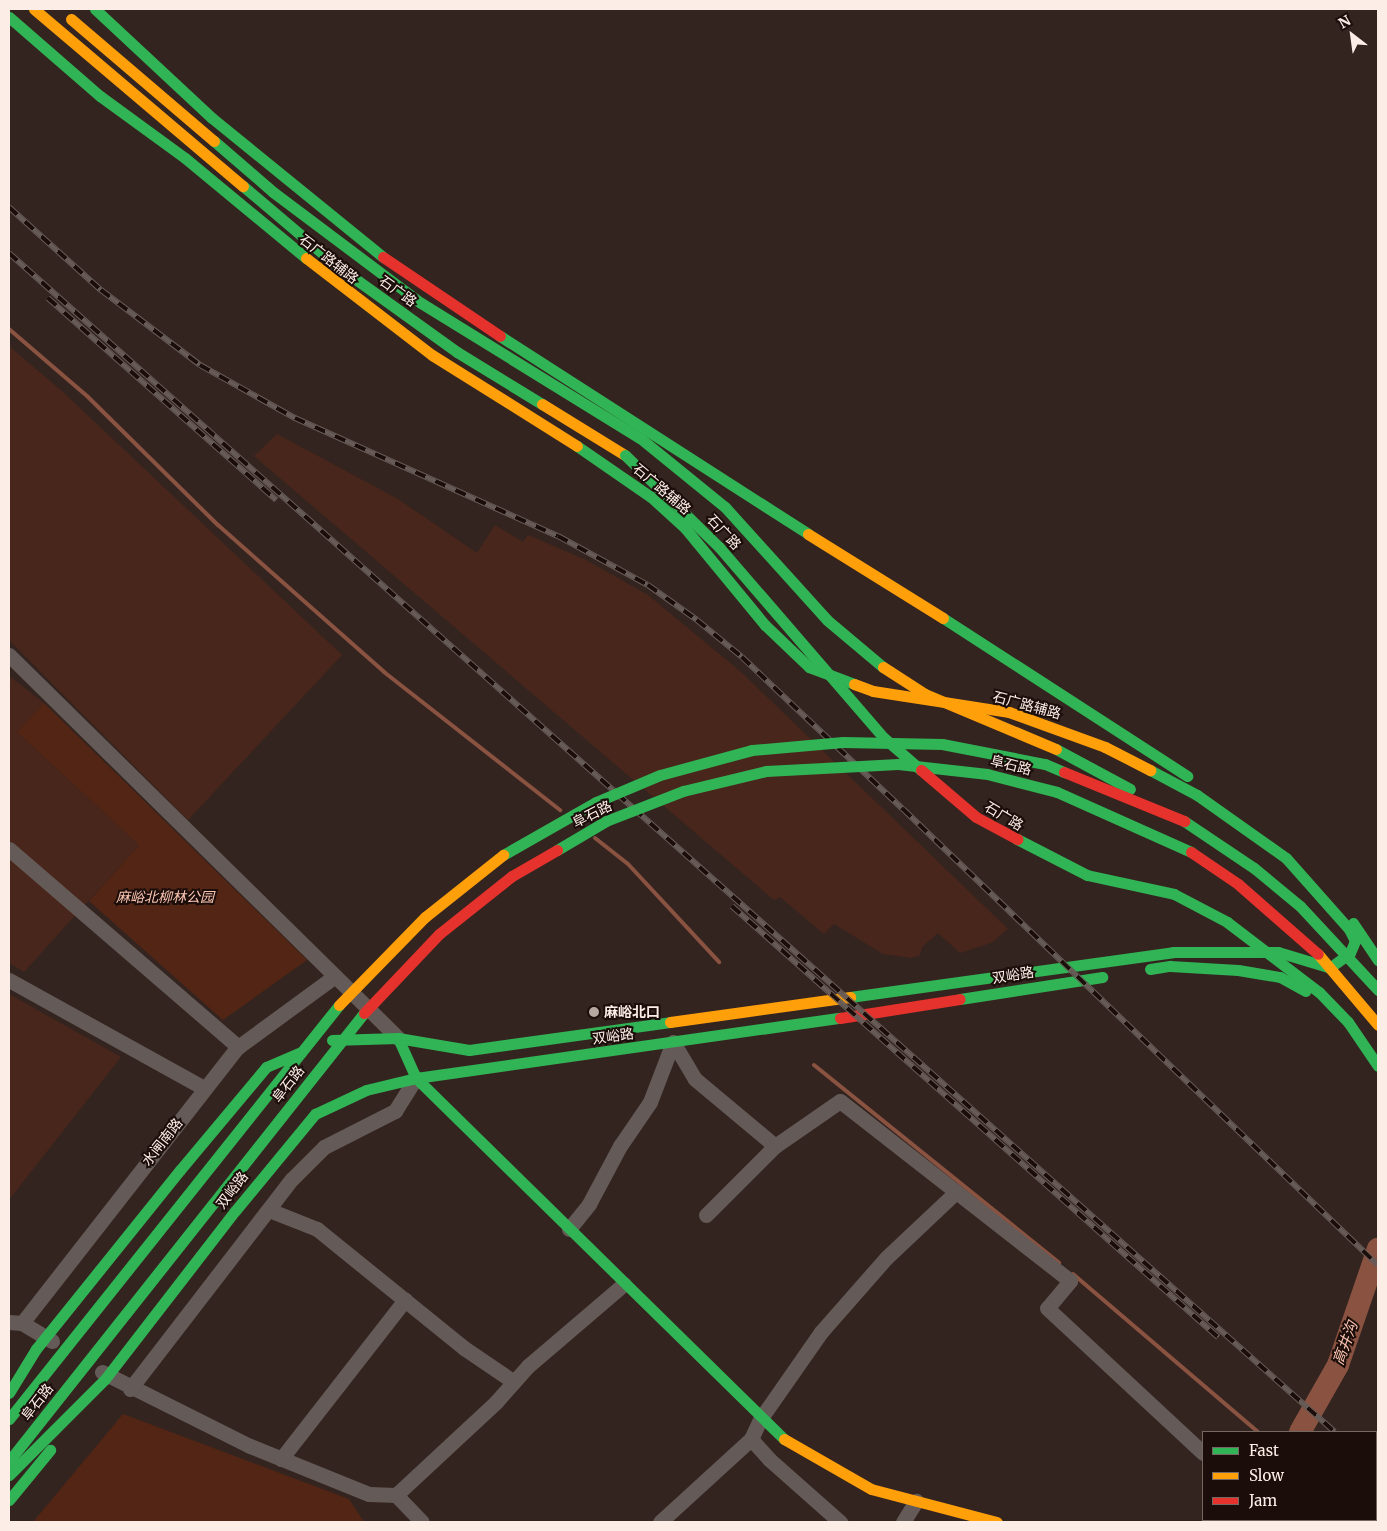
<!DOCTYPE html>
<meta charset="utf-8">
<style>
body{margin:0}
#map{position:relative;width:1387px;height:1531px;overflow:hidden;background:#34241f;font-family:Merriweather,"Noto Sans SC",serif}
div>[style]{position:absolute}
.built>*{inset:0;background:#48261b}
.green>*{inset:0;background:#522515}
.stream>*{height:4px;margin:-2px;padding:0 2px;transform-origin:2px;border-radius:2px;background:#8a5341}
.river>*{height:22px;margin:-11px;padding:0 11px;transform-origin:11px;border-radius:11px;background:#8a5341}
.street>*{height:15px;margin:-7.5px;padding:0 7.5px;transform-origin:7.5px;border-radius:7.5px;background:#645a57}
.fast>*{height:11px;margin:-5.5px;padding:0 5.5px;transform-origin:5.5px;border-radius:5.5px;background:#30b455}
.slow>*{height:11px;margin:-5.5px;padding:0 5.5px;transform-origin:5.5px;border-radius:5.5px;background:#ff9f0a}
.jam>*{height:11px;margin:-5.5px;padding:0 5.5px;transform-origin:5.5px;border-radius:5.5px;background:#e5322d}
.rail>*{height:5.5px;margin-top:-2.75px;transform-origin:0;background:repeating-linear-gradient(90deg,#1b0d09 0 11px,#665b57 0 22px);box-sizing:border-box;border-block:1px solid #665b57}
.fast-bridge>*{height:11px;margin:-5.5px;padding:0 5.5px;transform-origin:5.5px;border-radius:5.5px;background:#30b455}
.slow-bridge>*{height:11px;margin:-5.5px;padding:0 5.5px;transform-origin:5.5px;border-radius:5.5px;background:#ff9f0a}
.jam-bridge>*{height:11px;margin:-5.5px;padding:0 5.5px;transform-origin:5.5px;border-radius:5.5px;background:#e5322d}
.dots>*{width:14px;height:14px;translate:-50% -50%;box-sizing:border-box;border:2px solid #1b0d09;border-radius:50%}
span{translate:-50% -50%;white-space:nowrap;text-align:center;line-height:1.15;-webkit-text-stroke:4px #1b0d09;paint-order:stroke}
.street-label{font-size:14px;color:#fdede7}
.park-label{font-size:14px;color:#fdc6b4;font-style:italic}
.poi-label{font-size:14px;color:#fdede7;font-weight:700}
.left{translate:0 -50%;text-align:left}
.water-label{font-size:15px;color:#fbc5b3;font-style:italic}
.frame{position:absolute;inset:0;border:10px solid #fdede7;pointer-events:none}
.legend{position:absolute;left:1202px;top:1431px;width:175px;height:90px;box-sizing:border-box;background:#1b0d09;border:1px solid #756762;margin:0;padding:6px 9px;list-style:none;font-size:15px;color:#fdede7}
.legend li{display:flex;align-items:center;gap:10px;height:25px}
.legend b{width:25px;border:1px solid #756762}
.north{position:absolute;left:1327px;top:10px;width:50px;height:50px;-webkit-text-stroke:4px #1b0d09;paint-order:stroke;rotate:330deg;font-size:14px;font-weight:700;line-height:20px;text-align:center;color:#fdede7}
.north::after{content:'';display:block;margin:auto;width:18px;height:22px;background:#fdede7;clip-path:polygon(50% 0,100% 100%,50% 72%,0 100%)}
</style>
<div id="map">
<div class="built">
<div style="clip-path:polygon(9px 346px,63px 392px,342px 655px,188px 820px,9px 640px)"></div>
<div style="clip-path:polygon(277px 434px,398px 499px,477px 553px,495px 525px,523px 542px,528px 535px,586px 560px,648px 595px,741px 672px,1008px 929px,991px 943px,960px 953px,938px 933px,922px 947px,920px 955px,912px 958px,883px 954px,834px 924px,824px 934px,780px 897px,774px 900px,254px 456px)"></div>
<div style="clip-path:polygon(9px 676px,44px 703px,17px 732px,139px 845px,24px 972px,9px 963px)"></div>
<div style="clip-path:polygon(9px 994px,121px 1057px,9px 1200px)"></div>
</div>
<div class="green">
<div style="clip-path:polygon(44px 703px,307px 960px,223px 1020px,89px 901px,139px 845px,17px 732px)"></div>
<div style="clip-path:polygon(123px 1414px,349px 1499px,364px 1522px,33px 1522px)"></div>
</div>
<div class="stream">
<div style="left:9px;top:329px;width:104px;rotate:40.7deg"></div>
<div style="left:88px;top:397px;width:182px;rotate:44.6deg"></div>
<div style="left:218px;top:525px;width:222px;rotate:41.5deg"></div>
<div style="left:384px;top:672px;width:224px;rotate:38.1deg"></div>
<div style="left:595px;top:838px;width:42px;rotate:38.2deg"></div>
<div style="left:628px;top:864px;width:134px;rotate:47.1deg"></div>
<div style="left:814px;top:1065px;width:315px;rotate:38.9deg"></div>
<div style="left:1073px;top:1274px;width:243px;rotate:40.5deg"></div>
</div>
<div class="river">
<div style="left:1300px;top:1432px;width:77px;rotate:-60.4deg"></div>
<div style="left:1338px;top:1365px;width:123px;rotate:-71deg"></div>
<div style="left:1279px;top:1520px;width:2px;rotate:63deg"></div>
</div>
<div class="street">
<div style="left:9px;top:655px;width:546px;rotate:44.55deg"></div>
<div style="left:9px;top:849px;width:303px;rotate:40.8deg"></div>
<div style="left:9px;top:980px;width:223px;rotate:29deg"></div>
<div style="left:673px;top:1042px;width:43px;rotate:59.3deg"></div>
<div style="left:695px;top:1079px;width:104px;rotate:39.9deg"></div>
<div style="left:269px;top:1210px;width:52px;rotate:21.6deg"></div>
<div style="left:317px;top:1229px;width:189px;rotate:39deg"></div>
<div style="left:464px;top:1348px;width:60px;rotate:34.2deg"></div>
<div style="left:706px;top:1215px;width:98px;rotate:-45deg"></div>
<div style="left:775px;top:1146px;width:79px;rotate:-34.7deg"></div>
<div style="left:840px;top:1101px;width:292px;rotate:38deg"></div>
<div style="left:1070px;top:1281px;width:35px;rotate:130deg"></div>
<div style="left:1047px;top:1308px;width:213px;rotate:42.9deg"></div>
<div style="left:569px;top:1229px;width:32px;rotate:-51deg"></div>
<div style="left:589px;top:1204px;width:66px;rotate:-61.9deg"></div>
<div style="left:620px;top:1146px;width:53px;rotate:-55.7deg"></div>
<div style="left:650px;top:1102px;width:64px;rotate:-69deg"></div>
<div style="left:9px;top:1322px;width:13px;rotate:4deg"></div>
<div style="left:22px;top:1323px;width:350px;rotate:-52deg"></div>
<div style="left:238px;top:1047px;width:120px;rotate:-36.2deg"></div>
<div style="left:22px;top:1323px;width:35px;rotate:31deg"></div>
<div style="left:102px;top:1372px;width:165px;rotate:26.6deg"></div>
<div style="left:250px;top:1446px;width:128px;rotate:22deg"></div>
<div style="left:369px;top:1494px;width:27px;rotate:2deg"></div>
<div style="left:396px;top:1495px;width:137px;rotate:-42.9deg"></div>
<div style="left:496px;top:1402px;width:48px;rotate:-48.4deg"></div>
<div style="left:528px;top:1366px;width:126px;rotate:-40.5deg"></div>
<div style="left:130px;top:1389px;width:265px;rotate:-52.4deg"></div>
<div style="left:292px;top:1179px;width:45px;rotate:-45deg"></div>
<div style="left:324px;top:1147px;width:80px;rotate:-26.9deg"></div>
<div style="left:395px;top:1111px;width:39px;rotate:-58deg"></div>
<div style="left:751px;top:1439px;width:28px;rotate:48deg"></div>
<div style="left:770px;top:1460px;width:94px;rotate:41.5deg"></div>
<div style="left:281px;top:1459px;width:202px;rotate:-52.1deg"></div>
<div style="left:396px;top:1495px;width:37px;rotate:46deg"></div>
<div style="left:1252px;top:1520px;width:2px;rotate:63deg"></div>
<div style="left:660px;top:1522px;width:123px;rotate:-42.4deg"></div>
<div style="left:751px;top:1439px;width:23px;rotate:-65deg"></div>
<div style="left:761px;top:1418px;width:105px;rotate:-55.1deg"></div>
<div style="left:821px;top:1332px;width:98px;rotate:-48.7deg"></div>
<div style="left:886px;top:1258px;width:96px;rotate:-43.3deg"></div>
<div style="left:903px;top:1522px;width:25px;rotate:-58deg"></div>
</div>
<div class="fast">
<div style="left:95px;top:9px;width:160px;rotate:43deg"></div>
<div style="left:212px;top:118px;width:220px;rotate:39.1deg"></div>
<div style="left:9px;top:17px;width:121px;rotate:41deg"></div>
<div style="left:100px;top:96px;width:105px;rotate:36.1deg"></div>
<div style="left:185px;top:158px;width:157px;rotate:39.6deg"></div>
<div style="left:214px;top:141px;width:78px;rotate:40.8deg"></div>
<div style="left:273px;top:192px;width:185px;rotate:36.9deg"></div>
<div style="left:421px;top:303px;width:257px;rotate:31.7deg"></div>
<div style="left:243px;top:186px;width:122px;rotate:40.3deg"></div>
<div style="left:336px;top:265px;width:149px;rotate:35.7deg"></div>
<div style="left:457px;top:352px;width:100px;rotate:31.5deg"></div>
<div style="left:500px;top:336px;width:366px;rotate:32.7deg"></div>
<div style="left:577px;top:446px;width:90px;rotate:34.6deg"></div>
<div style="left:651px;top:497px;width:46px;rotate:42.4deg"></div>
<div style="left:685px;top:528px;width:126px;rotate:50.5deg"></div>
<div style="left:765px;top:625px;width:61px;rotate:43.7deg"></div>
<div style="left:809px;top:667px;width:48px;rotate:20.7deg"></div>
<div style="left:943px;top:618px;width:291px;rotate:32.9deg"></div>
<div style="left:1150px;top:770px;width:53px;rotate:28deg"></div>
<div style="left:1197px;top:795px;width:109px;rotate:35.3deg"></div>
<div style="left:1286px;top:858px;width:95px;rotate:48.4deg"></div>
<div style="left:1349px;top:929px;width:13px;rotate:63deg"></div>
<div style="left:1355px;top:941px;width:13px;rotate:113deg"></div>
<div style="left:1350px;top:953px;width:19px;rotate:144deg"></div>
<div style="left:1353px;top:923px;width:45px;rotate:56deg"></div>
<div style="left:1150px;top:969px;width:20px;rotate:-9deg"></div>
<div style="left:1170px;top:966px;width:68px;rotate:3.4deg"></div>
<div style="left:1238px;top:970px;width:43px;rotate:9.5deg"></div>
<div style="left:1280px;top:977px;width:29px;rotate:29deg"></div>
<div style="left:850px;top:997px;width:326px;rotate:-7.9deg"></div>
<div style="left:1173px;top:952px;width:105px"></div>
<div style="left:1278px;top:952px;width:52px;rotate:16.7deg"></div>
<div style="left:960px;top:999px;width:144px;rotate:-8.8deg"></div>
<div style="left:398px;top:1038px;width:44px;rotate:65.8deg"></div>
<div style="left:416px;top:1078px;width:516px;rotate:44.45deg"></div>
<div style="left:332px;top:1040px;width:66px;rotate:-1.7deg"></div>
<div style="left:398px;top:1038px;width:72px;rotate:9.6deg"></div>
<div style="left:469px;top:1050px;width:203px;rotate:-7.9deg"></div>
<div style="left:180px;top:1170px;width:134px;rotate:-50.1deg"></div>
<div style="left:266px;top:1067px;width:38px;rotate:-23deg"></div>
<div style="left:235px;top:1211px;width:126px;rotate:-50.5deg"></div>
<div style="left:315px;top:1114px;width:56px;rotate:-25.2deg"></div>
<div style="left:366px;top:1090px;width:51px;rotate:-13.5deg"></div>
<div style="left:416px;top:1078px;width:428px;rotate:-8.1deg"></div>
<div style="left:9px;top:1393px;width:52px;rotate:-58.5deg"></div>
<div style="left:9px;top:1475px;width:136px;rotate:-45deg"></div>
<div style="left:9px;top:1500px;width:65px;rotate:-50.6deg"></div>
</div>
<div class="slow">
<div style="left:34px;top:9px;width:274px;rotate:40.3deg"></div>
<div style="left:71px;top:19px;width:188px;rotate:40.5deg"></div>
<div style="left:306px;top:258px;width:159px;rotate:37.6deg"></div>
<div style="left:432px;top:355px;width:171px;rotate:32.1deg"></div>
<div style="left:542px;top:404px;width:97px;rotate:31.6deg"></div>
<div style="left:808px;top:534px;width:159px;rotate:31.9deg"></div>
<div style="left:854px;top:684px;width:20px;rotate:20deg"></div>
<div style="left:873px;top:691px;width:138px;rotate:8.8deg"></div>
<div style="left:1009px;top:712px;width:102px;rotate:20deg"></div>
<div style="left:1105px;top:747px;width:51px;rotate:27.1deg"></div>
<div style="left:670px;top:1022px;width:182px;rotate:-7.9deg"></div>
<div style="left:784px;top:1439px;width:100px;rotate:29.9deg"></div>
<div style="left:871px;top:1489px;width:130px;rotate:14.7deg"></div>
</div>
<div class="jam">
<div style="left:383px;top:257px;width:141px;rotate:34deg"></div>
<div style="left:840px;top:1018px;width:121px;rotate:-9deg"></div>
</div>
<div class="rail">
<div style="left:9px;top:207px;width:124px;rotate:42.1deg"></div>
<div style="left:101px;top:290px;width:124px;rotate:37.1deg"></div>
<div style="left:200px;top:365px;width:109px;rotate:29.2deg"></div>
<div style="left:295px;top:418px;width:288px;rotate:24.2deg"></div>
<div style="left:558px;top:536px;width:102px;rotate:28.6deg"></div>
<div style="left:648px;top:585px;width:60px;rotate:35.5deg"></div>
<div style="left:697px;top:620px;width:58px;rotate:39.4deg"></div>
<div style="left:742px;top:657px;width:221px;rotate:43.4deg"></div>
<div style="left:903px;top:809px;width:658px;rotate:43.83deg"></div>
<div style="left:9px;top:253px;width:1774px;rotate:41.64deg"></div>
<div style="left:48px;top:298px;width:305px;rotate:41.5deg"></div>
<div style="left:732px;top:906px;width:650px;rotate:41.57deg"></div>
<div style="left:1376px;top:1468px;width:4px;rotate:56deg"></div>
<div style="left:1376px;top:1478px;width:4px;rotate:56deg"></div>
</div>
<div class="fast-bridge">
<div style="left:640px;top:438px;width:109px;rotate:39.1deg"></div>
<div style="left:725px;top:507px;width:152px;rotate:47.9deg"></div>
<div style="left:827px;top:620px;width:73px;rotate:40deg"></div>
<div style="left:625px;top:455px;width:132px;rotate:44.4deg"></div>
<div style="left:719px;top:547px;width:252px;rotate:49.2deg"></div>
<div style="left:884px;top:738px;width:49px;rotate:40.9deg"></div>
<div style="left:1056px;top:749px;width:84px;rotate:28.4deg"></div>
<div style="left:1184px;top:821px;width:84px;rotate:33.9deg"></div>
<div style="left:1254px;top:868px;width:60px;rotate:39.6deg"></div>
<div style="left:1300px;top:906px;width:115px;rotate:47.1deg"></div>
<div style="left:1017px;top:839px;width:79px;rotate:27.2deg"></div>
<div style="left:1087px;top:875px;width:89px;rotate:12.3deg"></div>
<div style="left:1174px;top:894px;width:60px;rotate:27.8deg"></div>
<div style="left:1227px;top:922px;width:116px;rotate:37.3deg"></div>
<div style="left:1319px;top:992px;width:42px;rotate:46deg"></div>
<div style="left:1348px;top:1022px;width:53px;rotate:55.7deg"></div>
<div style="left:557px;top:850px;width:57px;rotate:-30.6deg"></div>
<div style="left:606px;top:821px;width:83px;rotate:-21.3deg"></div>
<div style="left:683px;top:791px;width:85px;rotate:-13.5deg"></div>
<div style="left:766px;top:771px;width:132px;rotate:-3deg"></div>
<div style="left:898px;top:764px;width:90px;rotate:6.4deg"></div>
<div style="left:987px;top:774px;width:72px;rotate:14.4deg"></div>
<div style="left:1057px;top:792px;width:147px;rotate:24.1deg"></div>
<div style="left:503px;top:855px;width:107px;rotate:-29.7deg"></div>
<div style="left:596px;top:802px;width:69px;rotate:-22.9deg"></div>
<div style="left:660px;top:775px;width:95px;rotate:-15.2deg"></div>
<div style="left:752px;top:750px;width:91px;rotate:-5deg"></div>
<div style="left:843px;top:742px;width:99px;rotate:1.2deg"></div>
<div style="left:942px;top:744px;width:105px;rotate:11deg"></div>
<div style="left:1045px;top:764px;width:21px;rotate:23deg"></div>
<div style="left:36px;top:1349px;width:230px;rotate:-51.2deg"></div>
<div style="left:105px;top:1379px;width:212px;rotate:-52.3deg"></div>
<div style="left:9px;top:1419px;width:529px;rotate:-51.44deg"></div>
<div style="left:9px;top:1461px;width:572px;rotate:-51.61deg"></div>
</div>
<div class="slow-bridge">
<div style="left:883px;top:667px;width:50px;rotate:32.7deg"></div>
<div style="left:925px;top:694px;width:142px;rotate:22.8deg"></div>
<div style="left:1318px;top:954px;width:93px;rotate:49.8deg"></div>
<div style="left:339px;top:1005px;width:123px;rotate:-45.7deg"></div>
<div style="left:425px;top:917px;width:100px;rotate:-38.5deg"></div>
</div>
<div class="jam-bridge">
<div style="left:921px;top:770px;width:72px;rotate:40.5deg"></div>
<div style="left:976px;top:817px;width:47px;rotate:28.2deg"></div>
<div style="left:1064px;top:772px;width:130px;rotate:22.2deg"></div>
<div style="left:1191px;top:852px;width:57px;rotate:34.2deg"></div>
<div style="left:1238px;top:884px;width:106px;rotate:41.2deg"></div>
<div style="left:364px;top:1013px;width:109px;rotate:-46.5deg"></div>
<div style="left:439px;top:934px;width:93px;rotate:-38.5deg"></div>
<div style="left:512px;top:876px;width:52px;rotate:-30deg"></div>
</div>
<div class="dots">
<div style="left:594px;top:1012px;background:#b7a7a1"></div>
</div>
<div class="street-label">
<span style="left:329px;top:259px;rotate:38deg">石广路辅路</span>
<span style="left:398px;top:291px;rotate:36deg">石广路</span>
<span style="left:662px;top:489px;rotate:40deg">石广路辅路</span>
<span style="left:724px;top:532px;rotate:47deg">石广路</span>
<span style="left:1027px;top:705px;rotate:15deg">石广路辅路</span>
<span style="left:1011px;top:765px;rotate:14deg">阜石路</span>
<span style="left:592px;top:814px;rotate:-27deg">阜石路</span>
<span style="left:1004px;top:816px;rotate:31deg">石广路</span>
<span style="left:1013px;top:975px;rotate:-9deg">双峪路</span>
<span style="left:613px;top:1036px;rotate:-8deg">双峪路</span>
<span style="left:288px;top:1084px;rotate:-52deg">阜石路</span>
<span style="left:162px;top:1142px;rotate:-52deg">水闸南路</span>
<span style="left:232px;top:1190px;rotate:-53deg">双峪路</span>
<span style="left:37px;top:1402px;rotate:-52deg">阜石路</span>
</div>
<div class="park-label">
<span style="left:165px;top:897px">麻峪北柳林公园</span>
</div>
<div class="poi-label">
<span class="left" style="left:604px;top:1012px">麻峪北口</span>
</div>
<div class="water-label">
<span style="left:1345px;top:1343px;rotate:-70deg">高井沟</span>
</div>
<div class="frame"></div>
<ul class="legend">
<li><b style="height:6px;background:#30b455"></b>Fast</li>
<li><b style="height:6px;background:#ff9f0a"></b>Slow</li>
<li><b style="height:6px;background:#e5322d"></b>Jam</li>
</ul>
<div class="north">N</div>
</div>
